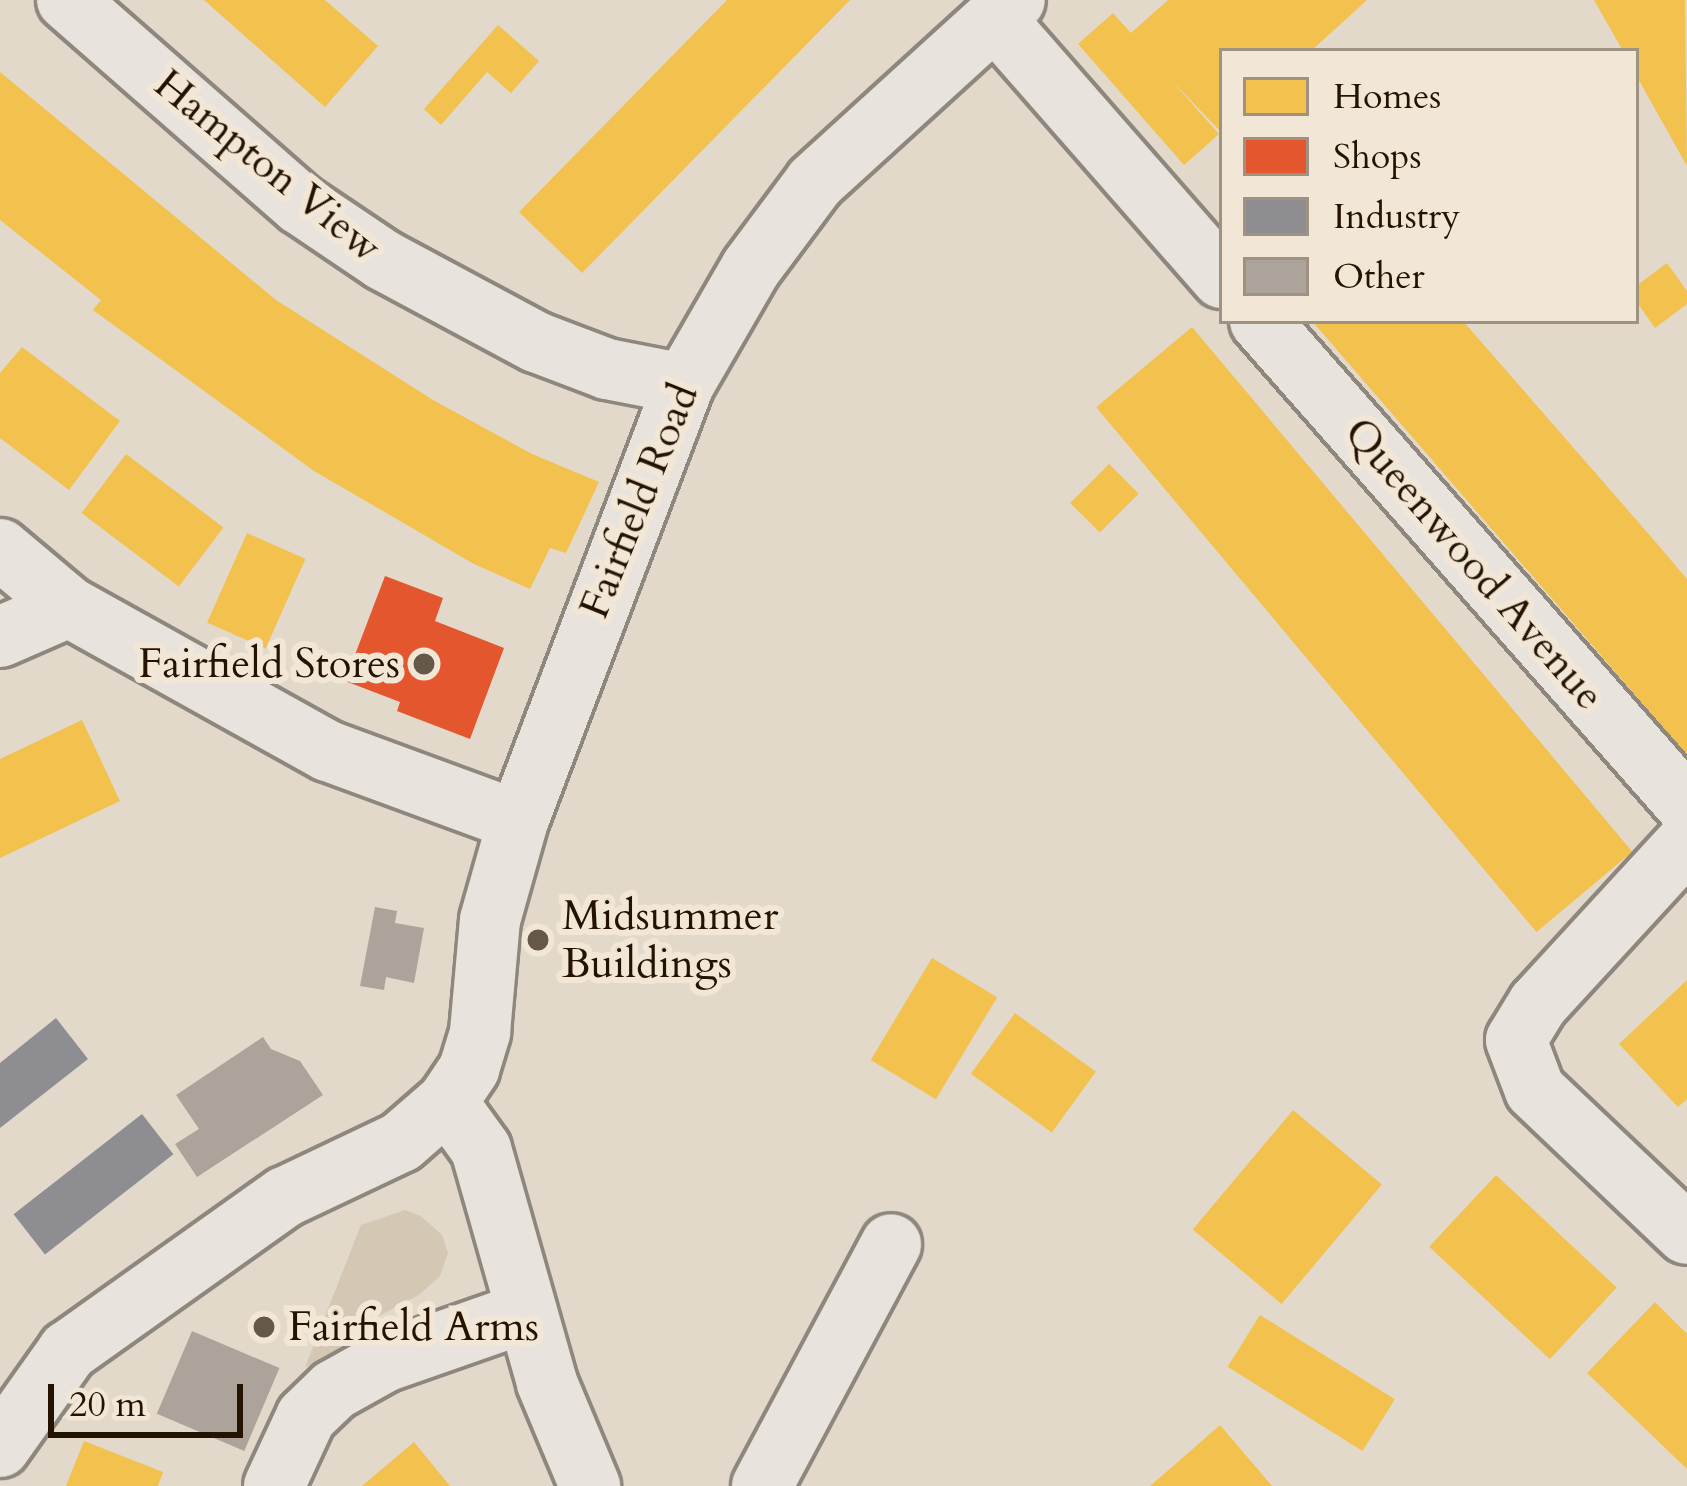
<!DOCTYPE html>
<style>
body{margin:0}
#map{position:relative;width:1687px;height:1486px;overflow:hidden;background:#e2d9cb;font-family:Cardo,serif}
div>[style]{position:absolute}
.green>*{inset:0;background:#d4c7b4}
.homes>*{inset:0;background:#f2c14e;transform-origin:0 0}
.shops>*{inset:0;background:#e4572e}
.industry>*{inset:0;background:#8d8d92;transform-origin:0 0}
.building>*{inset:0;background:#aca49a;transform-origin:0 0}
.roads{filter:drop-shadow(3px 0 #8e877d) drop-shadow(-3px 0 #8e877d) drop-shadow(0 3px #8e877d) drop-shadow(0 -3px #8e877d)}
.street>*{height:60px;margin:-30px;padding:0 30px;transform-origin:30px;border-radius:30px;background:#e8e3dd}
.dots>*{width:33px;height:33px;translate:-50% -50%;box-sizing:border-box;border:6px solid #f2e7d7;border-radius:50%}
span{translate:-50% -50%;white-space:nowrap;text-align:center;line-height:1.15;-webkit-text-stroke:12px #f2e7d7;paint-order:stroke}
.street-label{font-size:42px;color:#241301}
.poi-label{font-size:42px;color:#241301}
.right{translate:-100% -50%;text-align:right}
.left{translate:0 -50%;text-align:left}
.legend{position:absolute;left:1219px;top:48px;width:420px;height:276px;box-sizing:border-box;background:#f2e7d7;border:3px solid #a09281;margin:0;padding:15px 21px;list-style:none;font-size:36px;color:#241301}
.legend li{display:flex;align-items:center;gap:24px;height:60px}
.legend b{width:60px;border:3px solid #a09281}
.scale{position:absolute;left:48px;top:1384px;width:195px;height:54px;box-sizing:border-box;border:6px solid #241301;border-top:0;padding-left:15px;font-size:36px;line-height:42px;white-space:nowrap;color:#241301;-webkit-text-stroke:9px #f2e7d7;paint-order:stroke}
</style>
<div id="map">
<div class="green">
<div style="clip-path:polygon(405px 1210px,421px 1216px,442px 1235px,448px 1253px,440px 1276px,419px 1295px,369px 1321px,328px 1362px,305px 1367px,361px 1225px)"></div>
</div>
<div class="homes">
<div style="clip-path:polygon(204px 0,325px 0,378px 46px,325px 107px)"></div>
<div style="clip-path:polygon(727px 0,850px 0,582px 273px,519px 212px)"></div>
<div style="clip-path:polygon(1168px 0,1367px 0,1311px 51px,1222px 51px,1222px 133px,1171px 80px,1219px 134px,1184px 165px,1078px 44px,1113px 13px,1131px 33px)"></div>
<div style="clip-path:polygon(1594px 0,1685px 0,1687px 166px,1636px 75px,1636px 51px,1623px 51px)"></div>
<div style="clip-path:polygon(498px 25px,539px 61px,511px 93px,487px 72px,441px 125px,424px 109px)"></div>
<div style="clip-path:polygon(0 72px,276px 300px,433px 400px,532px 454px,599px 482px,566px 553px,550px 548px,530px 589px,474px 564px,314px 471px,93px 310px,101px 300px,0 220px)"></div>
<div style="clip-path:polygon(1667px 263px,1687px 291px,1687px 304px,1655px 328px,1636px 301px,1636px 286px)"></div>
<div style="clip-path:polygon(1312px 321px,1463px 321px,1653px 539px,1687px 579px,1687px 755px)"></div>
<div style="left:1192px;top:327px;width:685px;height:125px;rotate:50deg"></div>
<div style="clip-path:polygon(22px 347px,120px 421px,69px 490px,0 438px,0 373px)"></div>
<div style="left:126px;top:454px;width:122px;height:74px;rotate:37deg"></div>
<div style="left:1109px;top:464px;width:42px;height:55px;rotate:45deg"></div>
<div style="left:247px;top:533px;width:64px;height:98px;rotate:24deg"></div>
<div style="clip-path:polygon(82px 720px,120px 801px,0 858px,0 759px)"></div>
<div style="left:932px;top:958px;width:76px;height:119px;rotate:31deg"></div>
<div style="clip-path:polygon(1687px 980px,1687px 1099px,1678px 1107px,1619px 1044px)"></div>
<div style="left:1015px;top:1013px;width:100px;height:75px;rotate:36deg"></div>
<div style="left:1293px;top:1110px;width:116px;height:156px;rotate:40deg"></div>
<div style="left:1496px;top:1175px;width:165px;height:98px;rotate:43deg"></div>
<div style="clip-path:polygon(1655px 1302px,1687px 1334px,1687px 1469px,1587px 1373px)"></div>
<div style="left:1260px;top:1315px;width:159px;height:61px;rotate:32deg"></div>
<div style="clip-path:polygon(1220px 1425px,1272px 1486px,1150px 1486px,1179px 1461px)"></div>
<div style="clip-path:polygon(84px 1441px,163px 1472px,158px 1486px,66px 1486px)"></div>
<div style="clip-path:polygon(414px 1442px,450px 1486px,362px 1486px)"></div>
</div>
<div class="shops">
<div style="clip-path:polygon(385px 576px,443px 598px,435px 621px,504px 648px,470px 739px,397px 711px,400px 702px,345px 681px)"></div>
</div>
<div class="industry">
<div style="clip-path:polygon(56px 1018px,88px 1059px,0 1128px,0 1063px)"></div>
<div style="left:142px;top:1114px;width:51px;height:163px;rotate:52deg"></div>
</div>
<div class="building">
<div style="clip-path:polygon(375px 907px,397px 911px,395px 923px,424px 928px,414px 983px,386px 977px,384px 990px,360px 986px)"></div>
<div style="clip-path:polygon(263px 1037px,271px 1049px,300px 1061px,323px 1095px,197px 1177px,175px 1144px,199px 1129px,176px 1095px)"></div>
<div style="left:192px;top:1331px;width:95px;height:90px;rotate:23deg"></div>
</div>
<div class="roads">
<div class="street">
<div style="left:67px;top:0;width:310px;rotate:41.2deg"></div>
<div style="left:300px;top:204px;width:100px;rotate:34deg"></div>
<div style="left:383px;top:260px;width:174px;rotate:28.2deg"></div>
<div style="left:536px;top:342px;width:76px;rotate:20.8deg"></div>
<div style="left:607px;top:369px;width:78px;rotate:11deg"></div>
<div style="left:996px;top:20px;width:343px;rotate:48.8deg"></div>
<div style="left:1260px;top:321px;width:646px;rotate:48.64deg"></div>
<div style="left:0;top:549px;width:90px;rotate:40deg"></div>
<div style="left:69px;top:607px;width:296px;rotate:29.1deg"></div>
<div style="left:328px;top:751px;width:202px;rotate:20.2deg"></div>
<div style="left:0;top:637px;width:75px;rotate:-23.5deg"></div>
<div style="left:1687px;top:842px;width:220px;rotate:132.6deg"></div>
<div style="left:1538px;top:1004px;width:42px;rotate:121.4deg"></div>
<div style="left:1516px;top:1040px;width:53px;rotate:69.2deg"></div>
<div style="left:1535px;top:1090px;width:209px;rotate:43.5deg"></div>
<div style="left:447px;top:1102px;width:58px;rotate:54.1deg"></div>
<div style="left:481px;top:1149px;width:243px;rotate:74.2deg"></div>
<div style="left:547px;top:1383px;width:112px;rotate:67.3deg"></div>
<div style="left:0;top:1447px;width:118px;rotate:-54.7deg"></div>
<div style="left:68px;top:1351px;width:266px;rotate:-35.4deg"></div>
<div style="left:285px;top:1197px;width:128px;rotate:-25.4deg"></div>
<div style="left:401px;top:1142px;width:61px;rotate:-41deg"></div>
<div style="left:447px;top:1102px;width:40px;rotate:-56deg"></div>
<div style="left:469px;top:1069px;width:39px;rotate:-73deg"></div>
<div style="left:480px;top:1032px;width:112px;rotate:-84.9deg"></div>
<div style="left:490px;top:920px;width:103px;rotate:-74.2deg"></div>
<div style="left:518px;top:821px;width:467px;rotate:-69.2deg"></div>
<div style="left:684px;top:384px;width:134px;rotate:-60deg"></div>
<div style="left:751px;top:268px;width:107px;rotate:-53.3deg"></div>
<div style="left:815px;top:182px;width:270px;rotate:-42.3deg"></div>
<div style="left:274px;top:1486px;width:76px;rotate:-65.1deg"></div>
<div style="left:306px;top:1417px;width:39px;rotate:-44deg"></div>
<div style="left:334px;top:1390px;width:57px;rotate:-29.2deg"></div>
<div style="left:384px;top:1362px;width:148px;rotate:-19.3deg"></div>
<div style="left:762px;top:1486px;width:274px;rotate:-61.9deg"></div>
</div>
</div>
<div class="dots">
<div style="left:424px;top:664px;background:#665848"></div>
<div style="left:538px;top:940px;background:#665848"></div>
<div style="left:264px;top:1327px;background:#665848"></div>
</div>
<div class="street-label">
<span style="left:268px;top:166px;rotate:39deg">Hampton View</span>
<span style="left:639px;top:501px;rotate:-68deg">Fairfield Road</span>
<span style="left:1474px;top:564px;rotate:49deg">Queenwood Avenue</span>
</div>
<div class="poi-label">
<span class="right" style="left:400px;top:664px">Fairfield Stores</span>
<span class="left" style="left:562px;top:940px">Midsummer<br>Buildings</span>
<span class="left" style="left:288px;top:1327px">Fairfield Arms</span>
</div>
<ul class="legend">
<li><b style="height:33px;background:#f2c14e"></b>Homes</li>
<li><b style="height:33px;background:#e4572e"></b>Shops</li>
<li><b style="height:33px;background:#8d8d92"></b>Industry</li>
<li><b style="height:33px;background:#aca49a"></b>Other</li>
</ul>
<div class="scale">20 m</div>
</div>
